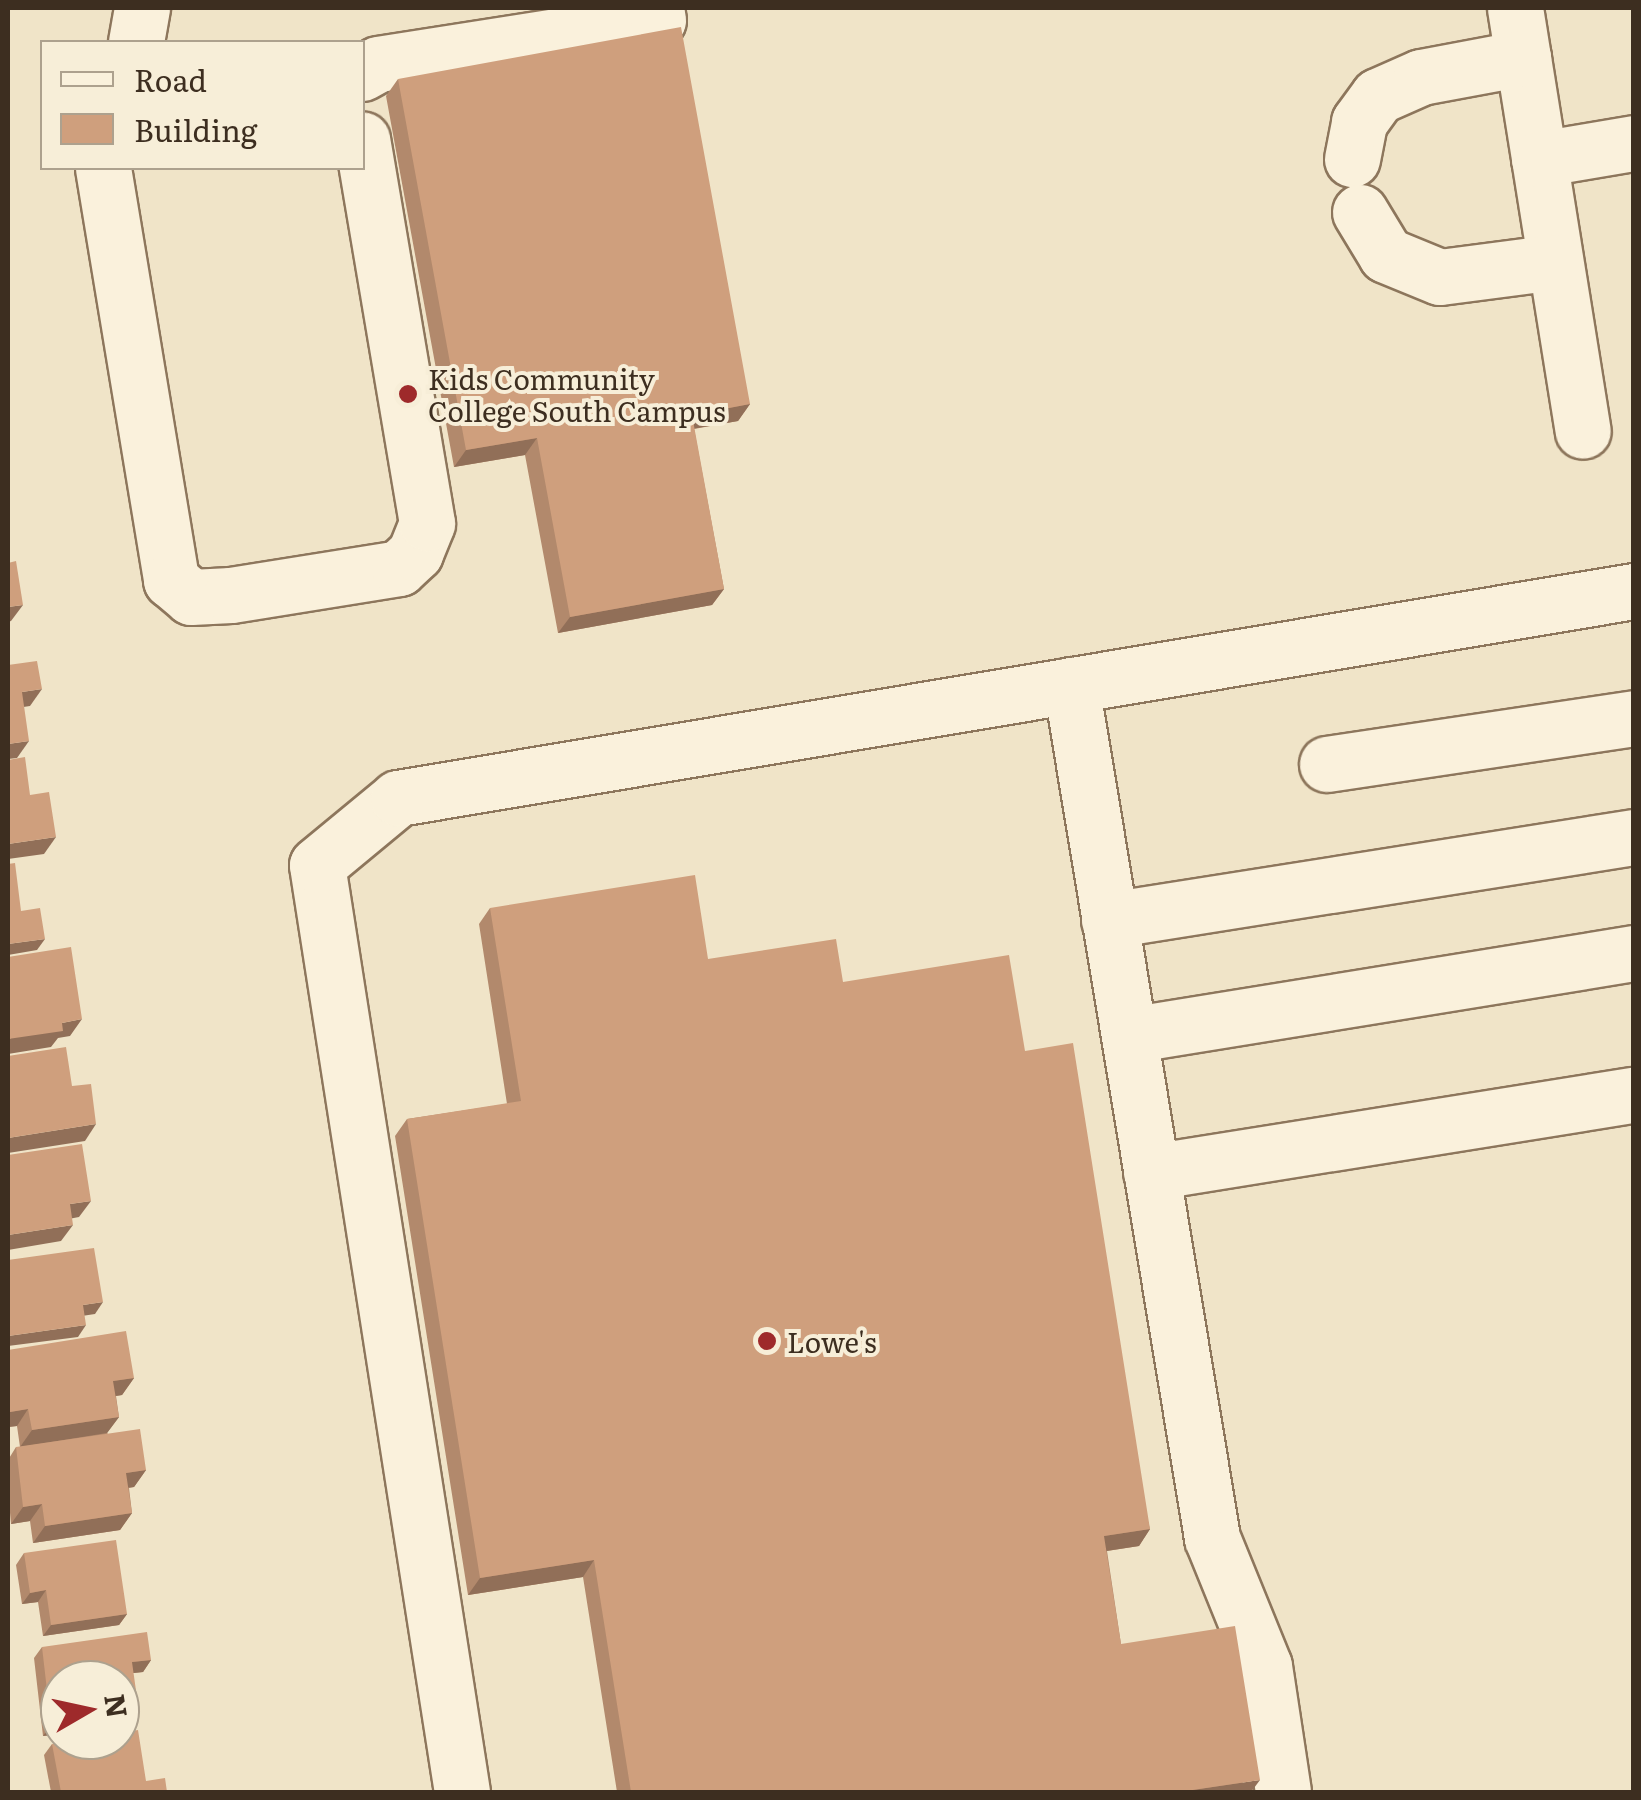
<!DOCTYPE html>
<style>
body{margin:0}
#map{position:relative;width:1641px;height:1800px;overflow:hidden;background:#f0e4c8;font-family:Literata,serif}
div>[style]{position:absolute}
.roads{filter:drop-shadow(2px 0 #8d765c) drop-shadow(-2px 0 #8d765c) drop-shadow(0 2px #8d765c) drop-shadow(0 -2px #8d765c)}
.minor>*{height:55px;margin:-27.5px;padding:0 27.5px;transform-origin:27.5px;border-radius:27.5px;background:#faf1dc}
.wall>*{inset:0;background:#b2896c}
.shaded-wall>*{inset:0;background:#916f58}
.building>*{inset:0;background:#cf9f7d}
.dots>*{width:28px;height:28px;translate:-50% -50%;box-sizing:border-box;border:5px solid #f7eed8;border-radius:50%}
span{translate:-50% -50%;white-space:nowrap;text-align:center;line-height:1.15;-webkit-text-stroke:8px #f7eed8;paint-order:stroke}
.poi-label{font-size:28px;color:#3d2e20}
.left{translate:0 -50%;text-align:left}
.frame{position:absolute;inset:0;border:10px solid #3d2e20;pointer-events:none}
.legend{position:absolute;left:40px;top:40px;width:325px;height:130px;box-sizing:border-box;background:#f7eed8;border:2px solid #ada18e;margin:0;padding:12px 18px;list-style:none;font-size:30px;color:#3d2e20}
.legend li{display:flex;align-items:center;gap:20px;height:50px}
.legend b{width:50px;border:2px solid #ada18e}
.north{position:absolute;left:40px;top:1660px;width:100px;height:100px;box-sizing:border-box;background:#f7eed8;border:2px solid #ada18e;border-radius:50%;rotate:81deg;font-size:28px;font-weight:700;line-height:40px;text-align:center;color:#3d2e20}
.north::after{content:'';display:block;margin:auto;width:35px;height:45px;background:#9e2a2b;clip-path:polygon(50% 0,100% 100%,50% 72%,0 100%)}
</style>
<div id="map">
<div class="roads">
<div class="minor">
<div style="left:1515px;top:8px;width:428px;rotate:80.9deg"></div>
<div style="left:136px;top:42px;width:35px;rotate:-80deg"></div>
<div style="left:362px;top:73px;width:18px;rotate:-29deg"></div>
<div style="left:378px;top:64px;width:283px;rotate:-8.9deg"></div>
<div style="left:658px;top:20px;width:12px;rotate:-99deg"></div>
<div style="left:1352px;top:159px;width:38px;rotate:-79deg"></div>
<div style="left:1359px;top:122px;width:32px;rotate:-54deg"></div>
<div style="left:1378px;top:96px;width:47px;rotate:-23.8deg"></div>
<div style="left:1421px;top:77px;width:104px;rotate:-10.6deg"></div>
<div style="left:1539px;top:159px;width:96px;rotate:-9.6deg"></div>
<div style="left:103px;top:168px;width:418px;rotate:80.6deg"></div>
<div style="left:171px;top:580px;width:26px;rotate:40deg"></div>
<div style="left:191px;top:597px;width:40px;rotate:-2.9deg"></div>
<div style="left:231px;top:595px;width:170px;rotate:-9.1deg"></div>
<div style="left:399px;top:568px;width:22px;rotate:-43deg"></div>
<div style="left:415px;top:553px;width:32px;rotate:-68deg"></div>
<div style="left:427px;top:523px;width:389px;rotate:-99.6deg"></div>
<div style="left:1360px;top:212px;width:50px;rotate:58.8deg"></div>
<div style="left:1386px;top:255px;width:58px;rotate:22.2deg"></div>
<div style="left:1440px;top:277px;width:116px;rotate:-7.4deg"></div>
<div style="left:1071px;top:685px;width:865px;rotate:80.61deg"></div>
<div style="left:1212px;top:1538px;width:138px;rotate:67.9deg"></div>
<div style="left:1264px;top:1666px;width:127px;rotate:81.4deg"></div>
<div style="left:1327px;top:764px;width:310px;rotate:-8.5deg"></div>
<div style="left:1109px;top:920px;width:532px;rotate:-8.98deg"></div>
<div style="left:1129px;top:1035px;width:512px;rotate:-9.22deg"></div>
<div style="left:1151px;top:1172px;width:489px;rotate:-9.1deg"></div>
<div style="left:462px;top:1792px;width:938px;rotate:-98.89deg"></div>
<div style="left:317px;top:865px;width:105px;rotate:-39.6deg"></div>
<div style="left:398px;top:798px;width:1253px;rotate:-9.51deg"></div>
</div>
</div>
<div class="wall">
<div style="clip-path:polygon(398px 79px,750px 404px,738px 421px,694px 429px,724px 589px,712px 605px,558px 633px,525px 455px,454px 467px,386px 96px)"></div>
<div style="clip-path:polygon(490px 908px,708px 959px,843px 982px,1025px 1051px,1150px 1529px,1139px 1546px,1107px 1551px,1121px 1644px,1251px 1792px,617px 1792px,583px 1577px,468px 1595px,395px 1136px,407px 1119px,507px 1104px,479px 924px)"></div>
<div style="clip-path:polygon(8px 1350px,134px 1378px,122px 1395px,116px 1396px,119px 1417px,107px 1433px,146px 1470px,134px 1487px,129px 1488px,132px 1513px,120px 1530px,33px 1543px,30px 1521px,11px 1524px,8px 1490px,8px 1460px,16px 1447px,20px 1447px,17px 1426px,8px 1427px)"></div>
<div style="clip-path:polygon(24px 1553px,127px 1614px,119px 1625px,43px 1636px,38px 1602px,22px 1604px,16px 1565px)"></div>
<div style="clip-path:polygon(42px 1647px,151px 1660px,143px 1672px,133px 1673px,131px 1723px,60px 1680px,60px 1734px,43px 1736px,34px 1658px)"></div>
<div style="clip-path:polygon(52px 1744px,146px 1781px,167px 1792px,51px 1792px,44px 1755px)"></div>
</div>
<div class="shaded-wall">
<div style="clip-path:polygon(750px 404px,738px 421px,680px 431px,692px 415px)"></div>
<div style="clip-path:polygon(537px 438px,525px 455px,454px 467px,466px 450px)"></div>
<div style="clip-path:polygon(724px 589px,712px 605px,558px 633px,570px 617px)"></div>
<div style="clip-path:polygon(23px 605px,11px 621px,8px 622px,8px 607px)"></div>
<div style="clip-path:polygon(42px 689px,30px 706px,10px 709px,22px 692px)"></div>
<div style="clip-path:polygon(29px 741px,17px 758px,8px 759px,8px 744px)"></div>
<div style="clip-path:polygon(56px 837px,44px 854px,8px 859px,8px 844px)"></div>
<div style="clip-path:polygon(45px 939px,37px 950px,8px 955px,8px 944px)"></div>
<div style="clip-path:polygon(82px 1019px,70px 1036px,58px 1038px,51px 1047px,8px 1054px,8px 1039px,62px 1023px)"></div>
<div style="clip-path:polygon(96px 1124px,85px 1141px,8px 1153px,8px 1138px)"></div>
<div style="clip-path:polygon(91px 1201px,79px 1217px,58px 1221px,70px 1204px)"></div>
<div style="clip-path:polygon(73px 1225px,61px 1241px,8px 1250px,8px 1235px)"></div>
<div style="clip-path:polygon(103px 1302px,95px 1314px,75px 1317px,83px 1305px)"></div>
<div style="clip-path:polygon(86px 1325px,78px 1337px,8px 1346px,8px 1336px)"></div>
<div style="clip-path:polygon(134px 1378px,122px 1395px,102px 1398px,113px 1381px)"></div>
<div style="clip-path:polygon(28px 1409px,17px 1426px,8px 1427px,8px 1416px,10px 1412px)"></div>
<div style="clip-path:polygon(119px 1417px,107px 1433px,20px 1447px,32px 1430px)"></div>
<div style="clip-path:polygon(146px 1470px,134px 1487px,115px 1489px,126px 1473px)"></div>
<div style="clip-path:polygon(42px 1504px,30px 1521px,11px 1524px,23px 1507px)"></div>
<div style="clip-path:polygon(132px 1513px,120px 1530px,33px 1543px,45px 1526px)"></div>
<div style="clip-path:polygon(1150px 1529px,1139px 1546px,1093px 1553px,1104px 1536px)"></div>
<div style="clip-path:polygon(594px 1560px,583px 1577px,468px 1595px,480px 1578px)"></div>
<div style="clip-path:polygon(46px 1590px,38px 1602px,22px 1604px,30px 1593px)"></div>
<div style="clip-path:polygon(127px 1614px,119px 1625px,43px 1636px,51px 1625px)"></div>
<div style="clip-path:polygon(151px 1660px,143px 1672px,124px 1674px,132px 1662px)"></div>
<div style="clip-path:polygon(139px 1712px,131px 1723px,120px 1725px,120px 1714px)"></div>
<div style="clip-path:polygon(60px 1724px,60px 1734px,43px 1736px,51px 1725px)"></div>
<div style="clip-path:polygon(1260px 1780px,1251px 1792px,1179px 1792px)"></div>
</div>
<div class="building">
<div style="clip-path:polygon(681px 27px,750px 404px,692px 415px,724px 589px,570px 617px,537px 438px,466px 450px,398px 79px)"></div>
<div style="clip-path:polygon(16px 561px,23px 605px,8px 607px,8px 563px)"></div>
<div style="clip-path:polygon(37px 661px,42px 689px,22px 692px,29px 741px,8px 744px,8px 665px)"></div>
<div style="clip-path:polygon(25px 757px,30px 795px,49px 792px,56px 837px,8px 844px,8px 760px)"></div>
<div style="clip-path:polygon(15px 863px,21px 911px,40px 908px,45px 939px,8px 944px,8px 864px)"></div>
<div style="clip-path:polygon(695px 875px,708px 959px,836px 939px,843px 982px,1009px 955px,1025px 1051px,1073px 1043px,1150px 1529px,1104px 1536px,1121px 1644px,1235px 1626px,1260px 1780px,1179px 1792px,631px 1792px,594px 1560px,480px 1578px,407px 1119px,521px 1101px,490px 908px)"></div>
<div style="clip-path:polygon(71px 947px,82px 1019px,62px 1023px,63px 1031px,8px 1039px,8px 957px)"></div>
<div style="clip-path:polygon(66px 1047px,72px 1086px,91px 1084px,96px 1124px,8px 1138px,8px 1056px)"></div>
<div style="clip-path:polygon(82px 1144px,91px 1201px,70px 1204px,73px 1225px,8px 1235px,8px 1155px)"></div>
<div style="clip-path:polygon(94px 1248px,103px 1302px,83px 1305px,86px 1325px,8px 1336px,8px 1260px)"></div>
<div style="clip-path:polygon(126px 1331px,134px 1378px,113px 1381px,119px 1417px,32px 1430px,28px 1409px,10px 1412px,8px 1383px,8px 1350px)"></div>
<div style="clip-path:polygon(140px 1429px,146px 1470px,126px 1473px,132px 1513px,45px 1526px,42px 1504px,23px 1507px,16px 1447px)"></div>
<div style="clip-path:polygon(116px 1540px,127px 1614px,51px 1625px,46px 1590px,30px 1593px,24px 1553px)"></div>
<div style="clip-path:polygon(147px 1632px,151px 1660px,132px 1662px,139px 1712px,120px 1714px,120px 1680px,60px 1680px,60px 1724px,51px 1725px,42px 1647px)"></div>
<div style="clip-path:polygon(138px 1730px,146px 1781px,165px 1778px,167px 1792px,61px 1792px,52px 1744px,76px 1740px,120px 1740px,120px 1733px)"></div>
</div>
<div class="dots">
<div style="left:408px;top:394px;background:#9e2a2b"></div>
<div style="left:767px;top:1341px;background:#9e2a2b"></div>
</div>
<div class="poi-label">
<span class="left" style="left:428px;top:394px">Kids Community<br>College South Campus</span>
<span class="left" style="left:787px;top:1341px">Lowe's</span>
</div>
<div class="frame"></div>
<ul class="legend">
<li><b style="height:12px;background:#faf1dc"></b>Road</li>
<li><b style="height:28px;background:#cf9f7d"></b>Building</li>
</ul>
<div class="north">N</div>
</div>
